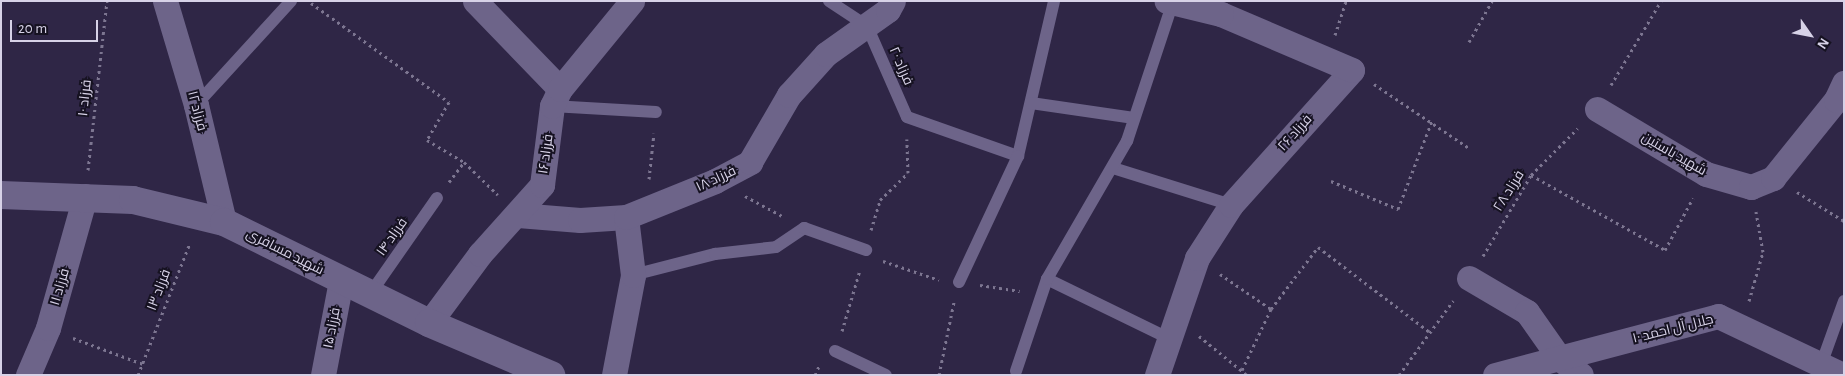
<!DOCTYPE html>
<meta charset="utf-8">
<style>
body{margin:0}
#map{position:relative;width:1845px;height:376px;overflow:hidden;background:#2f2646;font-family:"Alegreya Sans",Cairo,sans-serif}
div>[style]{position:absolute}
.path>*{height:3px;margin-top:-1.5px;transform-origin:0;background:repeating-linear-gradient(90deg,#7d7691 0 2.5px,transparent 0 6.5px)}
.lane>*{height:12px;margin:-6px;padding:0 6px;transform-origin:6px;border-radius:6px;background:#6d6489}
.street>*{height:25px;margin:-12.5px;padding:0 12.5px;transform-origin:12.5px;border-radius:12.5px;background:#6d6489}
.secondary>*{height:28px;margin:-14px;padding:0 14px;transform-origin:14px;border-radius:14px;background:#6d6489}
span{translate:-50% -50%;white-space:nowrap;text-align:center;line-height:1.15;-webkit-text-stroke:4px #161221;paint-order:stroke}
.street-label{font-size:14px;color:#d7d2e7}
.frame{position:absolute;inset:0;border:2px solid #d7d2e7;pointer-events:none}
.north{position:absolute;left:1785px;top:10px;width:50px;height:50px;-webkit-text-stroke:4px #161221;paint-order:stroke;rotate:123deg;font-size:14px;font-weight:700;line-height:20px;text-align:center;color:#d7d2e7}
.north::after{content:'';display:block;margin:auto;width:18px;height:22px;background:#d7d2e7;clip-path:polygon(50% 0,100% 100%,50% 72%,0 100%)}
.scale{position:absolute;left:10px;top:20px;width:88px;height:22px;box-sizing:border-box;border:2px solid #d7d2e7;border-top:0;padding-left:6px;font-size:15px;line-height:18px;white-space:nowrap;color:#d7d2e7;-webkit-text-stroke:4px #161221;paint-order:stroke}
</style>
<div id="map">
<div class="path">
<div style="left:311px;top:3px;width:170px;rotate:35.7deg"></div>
<div style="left:449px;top:102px;width:44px;rotate:120.1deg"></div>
<div style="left:427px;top:140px;width:43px;rotate:30.7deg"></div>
<div style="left:464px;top:162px;width:47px;rotate:44.1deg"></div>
<div style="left:1335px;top:35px;width:36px;rotate:-72deg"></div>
<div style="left:1469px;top:42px;width:47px;rotate:-60.7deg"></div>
<div style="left:1374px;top:84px;width:115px;rotate:34deg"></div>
<div style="left:1611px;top:85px;width:98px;rotate:-59.2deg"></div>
<div style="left:88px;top:170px;width:170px;rotate:-83.6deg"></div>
<div style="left:1531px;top:175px;width:154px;rotate:29.2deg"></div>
<div style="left:1665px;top:250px;width:59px;rotate:-61.7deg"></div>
<div style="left:649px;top:179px;width:46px;rotate:-83.8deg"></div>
<div style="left:1331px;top:181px;width:73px;rotate:22.7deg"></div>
<div style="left:1398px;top:209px;width:94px;rotate:-68.9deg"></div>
<div style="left:449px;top:182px;width:25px;rotate:-53deg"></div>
<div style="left:1797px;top:192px;width:55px;rotate:31.7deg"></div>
<div style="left:745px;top:196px;width:44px;rotate:28.3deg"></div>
<div style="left:871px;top:230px;width:31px;rotate:-73deg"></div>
<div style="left:880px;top:200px;width:39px;rotate:-44deg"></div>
<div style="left:908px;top:173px;width:34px;rotate:-92deg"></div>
<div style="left:1483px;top:256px;width:94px;rotate:-59.3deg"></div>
<div style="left:1531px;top:175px;width:66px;rotate:-45deg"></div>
<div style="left:883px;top:261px;width:59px;rotate:18.7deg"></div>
<div style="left:1220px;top:274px;width:62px;rotate:34.5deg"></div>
<div style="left:980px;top:285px;width:40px;rotate:8.5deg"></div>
<div style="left:1749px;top:301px;width:51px;rotate:-74.1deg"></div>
<div style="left:1763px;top:252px;width:41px;rotate:-99.9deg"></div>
<div style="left:842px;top:331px;width:64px;rotate:-73.6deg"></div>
<div style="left:1199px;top:336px;width:62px;rotate:39.1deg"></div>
<div style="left:73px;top:338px;width:75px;rotate:20.4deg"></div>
<div style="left:1242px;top:370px;width:68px;rotate:-64.6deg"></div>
<div style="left:1271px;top:309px;width:78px;rotate:-52.8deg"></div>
<div style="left:1318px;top:247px;width:142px;rotate:37.3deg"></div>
<div style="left:138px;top:375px;width:142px;rotate:-68.5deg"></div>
<div style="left:815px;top:375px;width:12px;rotate:-66deg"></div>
<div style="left:939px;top:375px;width:75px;rotate:-78.4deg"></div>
<div style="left:1399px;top:375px;width:92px;rotate:-53.9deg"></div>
</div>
<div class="lane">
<div style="left:829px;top:1px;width:45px;rotate:33.3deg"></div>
<div style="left:867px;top:26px;width:99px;rotate:66.3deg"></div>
<div style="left:907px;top:117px;width:118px;rotate:19.4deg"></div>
<div style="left:1018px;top:156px;width:159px;rotate:-76.9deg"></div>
<div style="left:1031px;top:103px;width:104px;rotate:8.3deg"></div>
<div style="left:196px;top:105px;width:141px;rotate:-47.6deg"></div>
<div style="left:552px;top:106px;width:104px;rotate:3.3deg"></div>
<div style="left:1113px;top:168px;width:124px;rotate:17.4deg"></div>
<div style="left:633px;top:275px;width:85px;rotate:-14.4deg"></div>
<div style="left:715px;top:254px;width:61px;rotate:-6.5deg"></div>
<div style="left:776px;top:247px;width:34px;rotate:-34deg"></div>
<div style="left:804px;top:228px;width:66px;rotate:19.5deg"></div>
<div style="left:1047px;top:279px;width:135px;rotate:26deg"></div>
<div style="left:959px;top:282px;width:139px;rotate:-64.9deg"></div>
<div style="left:370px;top:294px;width:117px;rotate:-55.1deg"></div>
<div style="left:835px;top:351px;width:56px;rotate:25.2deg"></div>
<div style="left:1821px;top:365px;width:68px;rotate:-70.2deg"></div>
<div style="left:1016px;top:371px;width:97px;rotate:-71.4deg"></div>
<div style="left:1047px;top:279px;width:160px;rotate:-59.9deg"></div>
<div style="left:1127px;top:141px;width:146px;rotate:-71.7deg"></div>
</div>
<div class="street">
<div style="left:165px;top:1px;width:109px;rotate:73.4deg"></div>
<div style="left:196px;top:105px;width:120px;rotate:76.5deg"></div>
<div style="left:475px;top:1px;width:122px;rotate:46deg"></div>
<div style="left:1597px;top:109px;width:127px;rotate:30.8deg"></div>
<div style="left:1706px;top:174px;width:47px;rotate:16.1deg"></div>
<div style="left:1751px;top:187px;width:24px;rotate:-22deg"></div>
<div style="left:1773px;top:178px;width:100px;rotate:-51.1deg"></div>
<div style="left:1836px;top:100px;width:19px;rotate:-65deg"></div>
<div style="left:518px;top:215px;width:62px;rotate:4.6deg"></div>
<div style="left:580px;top:220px;width:46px;rotate:-3.7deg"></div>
<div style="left:1469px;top:278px;width:67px;rotate:30.4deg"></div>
<div style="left:1527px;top:312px;width:57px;rotate:54.9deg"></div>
<div style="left:1560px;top:359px;width:26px;rotate:37deg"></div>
<div style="left:429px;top:323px;width:86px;rotate:-53.5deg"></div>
<div style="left:480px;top:254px;width:93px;rotate:-48.1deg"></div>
<div style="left:542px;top:185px;width:80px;rotate:-82.8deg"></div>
<div style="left:552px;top:106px;width:19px;rotate:-65deg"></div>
<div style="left:560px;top:89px;width:114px;rotate:-50.7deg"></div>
<div style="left:28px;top:375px;width:51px;rotate:-66.9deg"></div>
<div style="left:48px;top:328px;width:137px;rotate:-74.3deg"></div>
<div style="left:323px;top:375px;width:96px;rotate:-79.2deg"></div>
<div style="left:614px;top:375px;width:102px;rotate:-79.2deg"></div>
<div style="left:633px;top:275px;width:58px;rotate:-96.9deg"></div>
<div style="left:626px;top:217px;width:96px;rotate:-22deg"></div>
<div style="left:715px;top:181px;width:40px;rotate:-28deg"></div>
<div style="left:750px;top:162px;width:78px;rotate:-59.8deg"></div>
<div style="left:789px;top:95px;width:55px;rotate:-47.9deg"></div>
<div style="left:826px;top:54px;width:76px;rotate:-35.4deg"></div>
<div style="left:888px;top:10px;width:10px;rotate:-61deg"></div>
<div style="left:1157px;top:375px;width:124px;rotate:-71.1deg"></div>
<div style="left:1197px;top:258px;width:63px;rotate:-57.3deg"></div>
<div style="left:1231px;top:205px;width:181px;rotate:-48.1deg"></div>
<div style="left:1352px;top:70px;width:142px;rotate:-156.9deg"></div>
<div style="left:1221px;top:14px;width:56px;rotate:-166.5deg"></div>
<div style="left:1495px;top:375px;width:231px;rotate:-14.8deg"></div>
<div style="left:1718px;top:316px;width:138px;rotate:25.3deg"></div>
</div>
<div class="secondary">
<div style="left:1px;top:195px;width:132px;rotate:2.2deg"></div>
<div style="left:133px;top:200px;width:94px;rotate:13.6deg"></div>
<div style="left:224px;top:222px;width:229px;rotate:26.2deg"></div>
<div style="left:429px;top:323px;width:133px;rotate:23.1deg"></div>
</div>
<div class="street-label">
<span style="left:901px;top:66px;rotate:66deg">فرزاد ۲۰</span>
<span style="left:85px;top:98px;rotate:-84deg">فرزاد ۱۰</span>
<span style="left:197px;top:111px;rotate:75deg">فرزاد ۱۲</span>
<span style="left:1295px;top:133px;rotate:-48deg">فرزاد ۲۶</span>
<span style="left:546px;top:154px;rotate:-82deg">فرزاد ۱۶</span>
<span style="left:1674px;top:154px;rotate:30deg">شهید باستین</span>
<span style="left:716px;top:179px;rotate:-25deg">فرزاد ۱۸</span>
<span style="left:1509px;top:191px;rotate:-58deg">فرزاد ۲۸</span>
<span style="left:392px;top:237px;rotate:-55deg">فرزاد ۱۴</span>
<span style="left:285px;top:252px;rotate:27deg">شهید مسافری</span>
<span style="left:60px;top:287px;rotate:-74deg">فرزاد ۱۱</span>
<span style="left:159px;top:290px;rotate:-69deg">فرزاد ۱۳</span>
<span style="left:332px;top:328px;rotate:-79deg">فرزاد ۱۵</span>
<span style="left:1673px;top:329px;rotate:-14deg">جلال آل احمد ۱۰</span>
</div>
<div class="frame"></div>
<div class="north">N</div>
<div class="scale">20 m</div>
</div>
